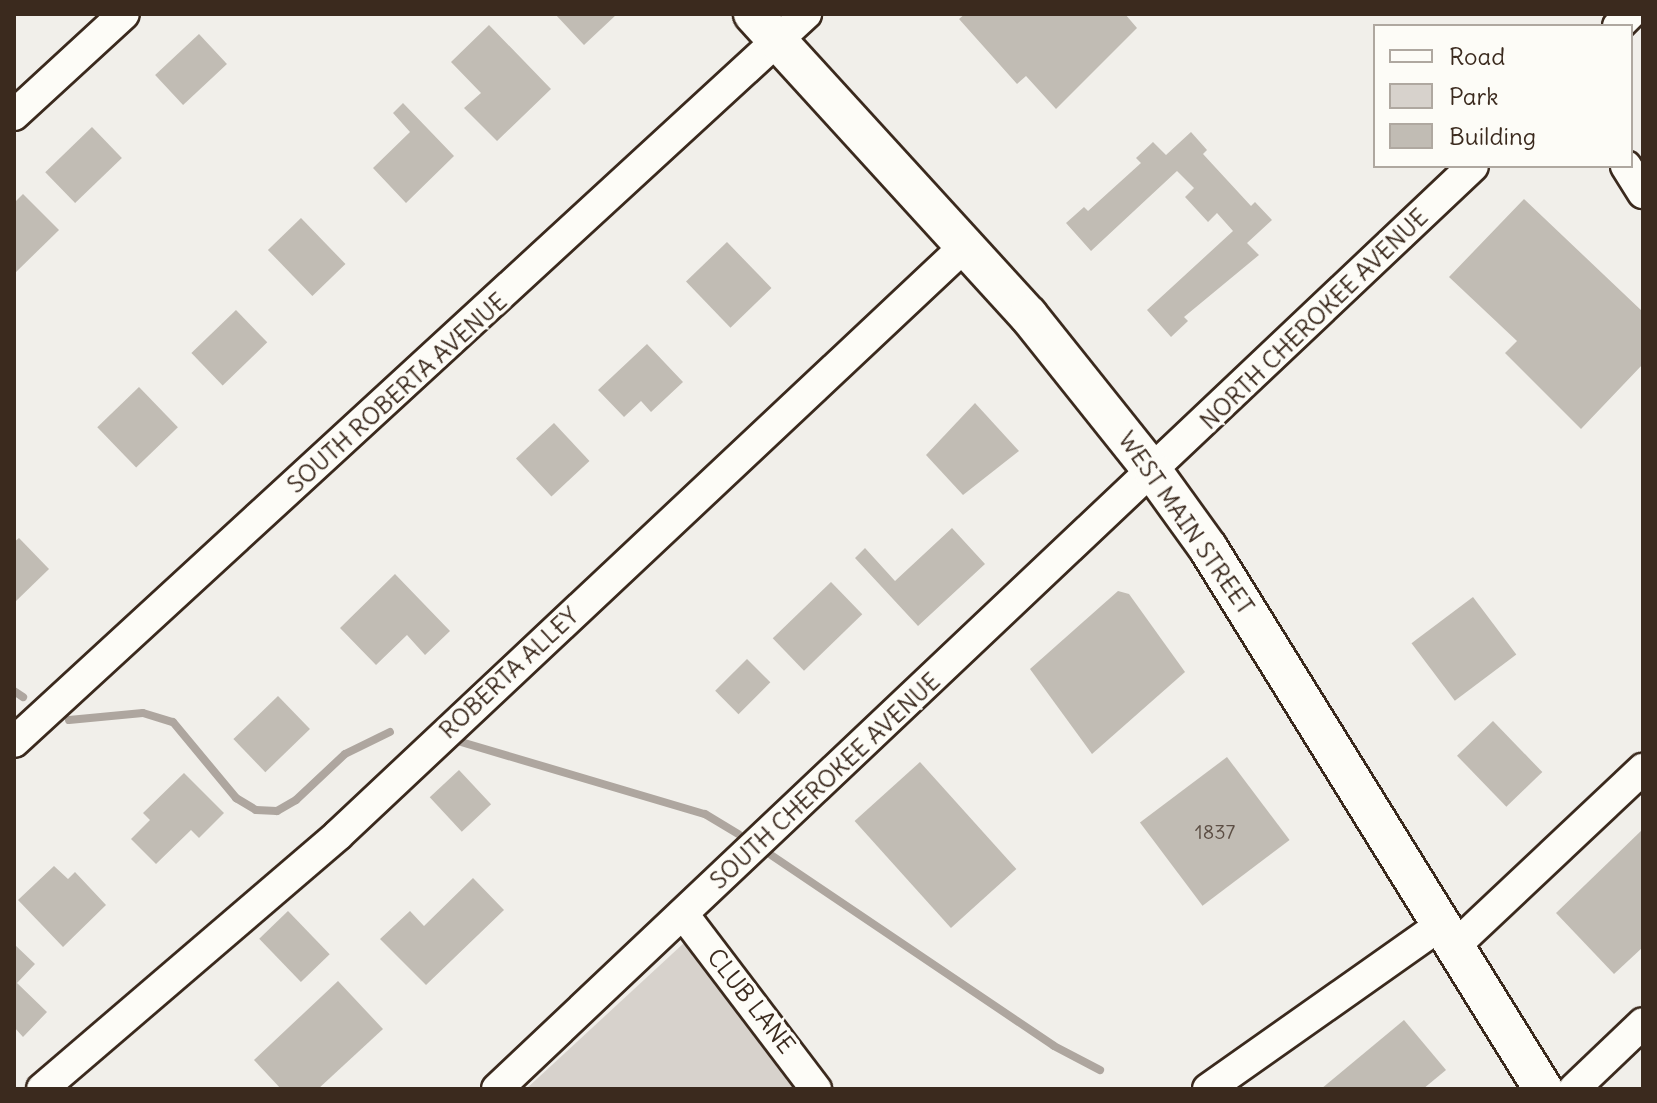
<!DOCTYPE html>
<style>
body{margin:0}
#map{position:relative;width:1657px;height:1103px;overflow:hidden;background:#f1efea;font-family:Delius,sans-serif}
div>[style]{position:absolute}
.green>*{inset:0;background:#d7d2cc}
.stream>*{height:8px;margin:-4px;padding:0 4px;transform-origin:4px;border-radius:4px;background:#aea69f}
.building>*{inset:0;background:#c1bcb4;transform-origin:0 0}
.roads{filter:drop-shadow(2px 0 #3b2a1e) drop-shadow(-2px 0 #3b2a1e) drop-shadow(0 2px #3b2a1e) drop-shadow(0 -2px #3b2a1e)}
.minor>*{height:30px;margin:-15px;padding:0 15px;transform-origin:15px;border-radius:15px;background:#fdfcf7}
.major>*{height:38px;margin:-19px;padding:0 19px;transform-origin:19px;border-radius:19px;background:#fdfcf7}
span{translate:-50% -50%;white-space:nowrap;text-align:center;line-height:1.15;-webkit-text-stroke:7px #fdfcf7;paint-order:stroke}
.number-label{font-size:20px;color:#5c4e44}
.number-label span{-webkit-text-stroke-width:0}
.street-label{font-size:24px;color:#3b2a1e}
.frame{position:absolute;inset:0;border:16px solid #3b2a1e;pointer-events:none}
.legend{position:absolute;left:1373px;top:24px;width:260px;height:144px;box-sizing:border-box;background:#fdfcf7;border:2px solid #afa8a0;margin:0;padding:10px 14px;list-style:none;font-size:24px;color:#3b2a1e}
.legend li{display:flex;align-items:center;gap:16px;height:40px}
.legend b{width:40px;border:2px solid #afa8a0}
</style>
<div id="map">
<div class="green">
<div style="clip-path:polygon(685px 942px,794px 1089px,526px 1089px)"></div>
</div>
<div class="stream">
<div style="left:14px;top:691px;width:11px;rotate:34deg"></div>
<div style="left:69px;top:720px;width:74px;rotate:-5.4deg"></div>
<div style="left:143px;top:713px;width:31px;rotate:17deg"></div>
<div style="left:173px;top:722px;width:99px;rotate:50.3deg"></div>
<div style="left:236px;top:798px;width:23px;rotate:31deg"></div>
<div style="left:256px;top:810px;width:21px;rotate:3deg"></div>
<div style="left:277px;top:811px;width:22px;rotate:-30deg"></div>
<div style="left:296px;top:800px;width:67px;rotate:-43.2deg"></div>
<div style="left:345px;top:754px;width:50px;rotate:-26.1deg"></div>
<div style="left:451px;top:739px;width:265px;rotate:16.5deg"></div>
<div style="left:705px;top:814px;width:39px;rotate:31deg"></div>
<div style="left:771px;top:855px;width:341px;rotate:34deg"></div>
<div style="left:1054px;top:1046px;width:52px;rotate:27.6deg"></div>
</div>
<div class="building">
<div style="clip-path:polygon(555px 14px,617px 14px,584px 45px)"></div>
<div style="clip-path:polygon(965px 14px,1125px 14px,1137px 28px,1056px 109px,1026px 76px,1017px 84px,959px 19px)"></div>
<div style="clip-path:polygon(489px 25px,551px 89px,497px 141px,464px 108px,481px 93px,451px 62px)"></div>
<div style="left:199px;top:34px;width:41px;height:60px;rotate:47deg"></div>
<div style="clip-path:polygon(403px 103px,454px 156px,406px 203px,373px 168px,410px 132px,393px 113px)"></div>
<div style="left:92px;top:127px;width:43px;height:65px;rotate:46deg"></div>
<div style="clip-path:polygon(1191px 132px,1207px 150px,1203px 154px,1251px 206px,1255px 202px,1272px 220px,1247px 243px,1259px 255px,1184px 317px,1188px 321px,1171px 337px,1147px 310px,1233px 231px,1217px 213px,1208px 222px,1185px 197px,1194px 188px,1177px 171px,1091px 251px,1066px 223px,1084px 207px,1088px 211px,1141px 163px,1136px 158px,1153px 142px,1166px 155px)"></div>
<div style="clip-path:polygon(23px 194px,59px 230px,14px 274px,14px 203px)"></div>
<div style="clip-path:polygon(1524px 199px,1643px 312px,1643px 364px,1581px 429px,1505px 353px,1517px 341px,1449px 277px)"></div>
<div style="left:301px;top:218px;width:64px;height:46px;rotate:46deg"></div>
<div style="left:727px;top:242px;width:64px;height:57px;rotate:46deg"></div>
<div style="left:236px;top:310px;width:45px;height:62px;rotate:46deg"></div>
<div style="clip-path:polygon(647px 344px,683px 382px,651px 412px,641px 401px,624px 417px,598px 390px)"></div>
<div style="left:139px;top:387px;width:56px;height:58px;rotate:46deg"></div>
<div style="clip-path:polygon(975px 403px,1019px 451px,963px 495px,926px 455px)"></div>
<div style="left:554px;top:423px;width:52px;height:52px;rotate:47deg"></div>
<div style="clip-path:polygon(952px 528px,985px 564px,918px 626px,855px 558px,865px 548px,895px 581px)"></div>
<div style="clip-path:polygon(19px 538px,49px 569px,14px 603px,14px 542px)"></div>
<div style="clip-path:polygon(395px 574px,450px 631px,425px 655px,407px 635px,376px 665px,340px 628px)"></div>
<div style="left:831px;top:582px;width:45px;height:81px;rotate:46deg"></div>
<div style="clip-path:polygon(1118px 591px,1129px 594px,1185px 672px,1092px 754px,1030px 669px)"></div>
<div style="left:1473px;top:597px;width:72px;height:77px;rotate:53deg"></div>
<div style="left:747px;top:659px;width:33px;height:45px;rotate:45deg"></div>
<div style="left:278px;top:696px;width:46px;height:62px;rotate:46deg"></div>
<div style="left:1493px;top:721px;width:71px;height:50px;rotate:46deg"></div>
<div style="left:1227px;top:757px;width:104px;height:109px;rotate:53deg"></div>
<div style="left:920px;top:762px;width:144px;height:88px;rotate:48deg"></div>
<div style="left:459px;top:770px;width:47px;height:40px;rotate:47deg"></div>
<div style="clip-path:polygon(184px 773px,224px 813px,199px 838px,191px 830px,156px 864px,131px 839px,150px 820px,143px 813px)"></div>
<div style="clip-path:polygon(1643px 829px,1643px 947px,1614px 974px,1556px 913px)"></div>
<div style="clip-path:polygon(54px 866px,68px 879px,75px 872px,106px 905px,63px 947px,18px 900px)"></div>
<div style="clip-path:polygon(473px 878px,504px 910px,426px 985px,380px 939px,410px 911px,424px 926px)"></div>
<div style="left:288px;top:911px;width:60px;height:40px;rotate:46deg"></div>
<div style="clip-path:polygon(14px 944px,35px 964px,17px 983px,47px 1012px,23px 1037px,14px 1027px)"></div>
<div style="clip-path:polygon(338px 981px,383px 1029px,318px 1089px,281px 1089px,254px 1060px)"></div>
<div style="clip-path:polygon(1404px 1020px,1446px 1070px,1423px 1089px,1321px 1089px)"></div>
</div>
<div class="roads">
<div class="minor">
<div style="left:1618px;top:26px;width:17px;rotate:-45deg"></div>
<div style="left:14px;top:115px;width:149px;rotate:-42.6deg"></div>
<div style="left:1626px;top:166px;width:32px;rotate:58deg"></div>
<div style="left:14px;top:742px;width:1076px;rotate:-42.59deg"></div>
<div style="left:683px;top:914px;width:220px;rotate:52.8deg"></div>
<div style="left:1456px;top:945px;width:257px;rotate:-43.3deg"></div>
<div style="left:42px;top:1089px;width:390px;rotate:-40.6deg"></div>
<div style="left:338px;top:835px;width:860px;rotate:-43.21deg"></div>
<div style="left:497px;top:1089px;width:1343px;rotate:-43.4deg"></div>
<div style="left:1208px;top:1089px;width:288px;rotate:-35.2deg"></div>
<div style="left:1574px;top:1089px;width:95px;rotate:-43.7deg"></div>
</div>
<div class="major">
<div style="left:753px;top:14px;width:408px;rotate:47.6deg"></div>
<div style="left:1028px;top:315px;width:202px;rotate:51.4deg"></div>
<div style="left:1154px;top:473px;width:92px;rotate:54.2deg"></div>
<div style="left:1208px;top:548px;width:636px;rotate:58.23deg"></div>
</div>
</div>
<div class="number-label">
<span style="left:1215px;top:831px">1837</span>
</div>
<div class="street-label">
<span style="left:1314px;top:319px;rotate:-44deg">NORTH CHEROKEE AVENUE</span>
<span style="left:397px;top:393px;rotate:-42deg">SOUTH ROBERTA AVENUE</span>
<span style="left:1186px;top:523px;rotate:55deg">WEST MAIN STREET</span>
<span style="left:509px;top:673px;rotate:-43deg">ROBERTA ALLEY</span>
<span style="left:825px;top:781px;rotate:-43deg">SOUTH CHEROKEE AVENUE</span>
<span style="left:751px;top:1001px;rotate:52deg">CLUB LANE</span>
</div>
<div class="frame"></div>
<ul class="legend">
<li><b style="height:10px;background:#fdfcf7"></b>Road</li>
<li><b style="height:22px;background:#d7d2cc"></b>Park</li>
<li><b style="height:22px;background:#c1bcb4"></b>Building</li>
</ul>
</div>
